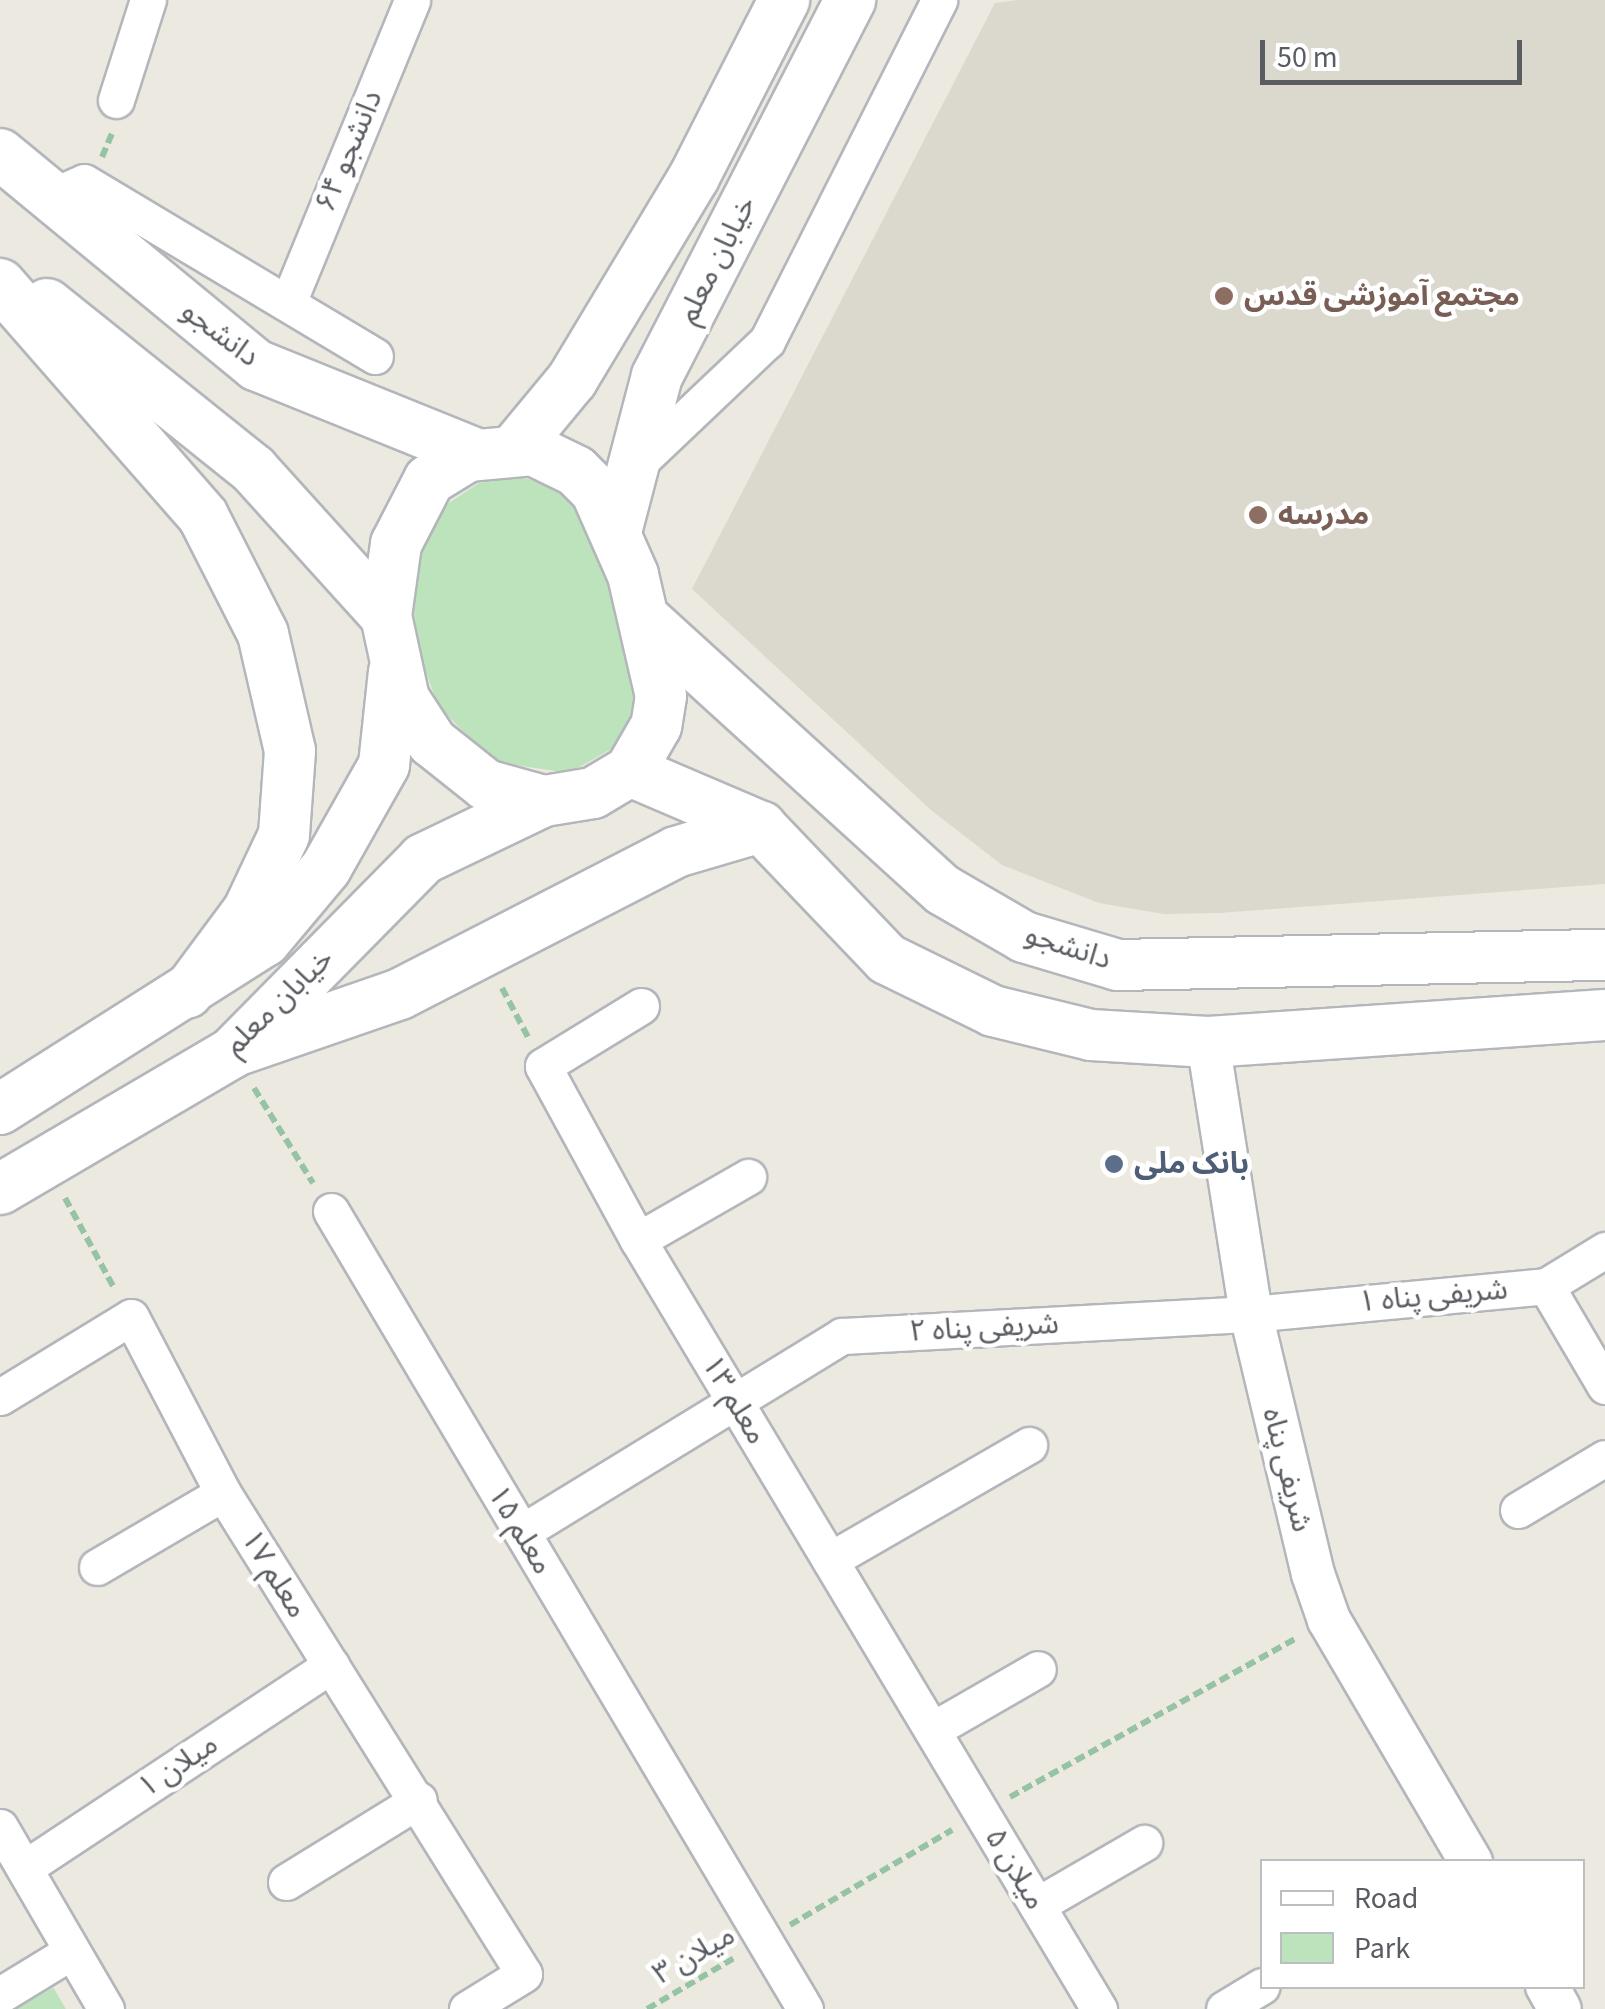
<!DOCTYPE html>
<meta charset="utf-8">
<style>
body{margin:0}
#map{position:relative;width:1605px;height:2009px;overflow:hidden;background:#ebe9e0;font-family:"Source Sans 3","Noto Sans Arabic",sans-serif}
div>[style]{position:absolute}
.education>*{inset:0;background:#dbd8ce}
.green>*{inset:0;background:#bde3bd}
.path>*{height:6px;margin-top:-3px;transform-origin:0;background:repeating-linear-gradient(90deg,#96c3a3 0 10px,transparent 0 15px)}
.roads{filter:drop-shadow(2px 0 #b3b6ba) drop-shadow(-2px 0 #b3b6ba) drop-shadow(0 2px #b3b6ba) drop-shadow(0 -2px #b3b6ba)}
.minor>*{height:35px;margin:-17.5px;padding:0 17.5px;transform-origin:17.5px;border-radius:17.5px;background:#fff}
.tertiary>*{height:42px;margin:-21px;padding:0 21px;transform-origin:21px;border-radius:21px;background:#fff}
.secondary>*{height:50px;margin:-25px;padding:0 25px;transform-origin:25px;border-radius:25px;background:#fff}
.dots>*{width:28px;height:28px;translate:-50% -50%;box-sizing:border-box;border:5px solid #fff;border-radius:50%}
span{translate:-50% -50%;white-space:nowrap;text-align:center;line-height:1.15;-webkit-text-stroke:9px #fff;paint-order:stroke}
.street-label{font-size:30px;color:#595c61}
.education-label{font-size:30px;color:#785e54;font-weight:700}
.left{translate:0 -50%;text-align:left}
.service-label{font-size:30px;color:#4e5e75;font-weight:700}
.legend{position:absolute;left:1260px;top:1859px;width:325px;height:130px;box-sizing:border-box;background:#fff;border:2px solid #bdbec0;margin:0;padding:12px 18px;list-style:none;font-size:30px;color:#595c61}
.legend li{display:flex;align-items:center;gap:20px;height:50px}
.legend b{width:50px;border:2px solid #bdbec0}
.scale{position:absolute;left:1260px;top:40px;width:262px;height:45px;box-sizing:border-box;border:5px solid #595c61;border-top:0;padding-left:12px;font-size:30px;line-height:35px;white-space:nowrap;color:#595c61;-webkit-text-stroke:8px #fff;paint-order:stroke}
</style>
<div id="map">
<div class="education">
<div style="clip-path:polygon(1018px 0,1605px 0,1605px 884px,1219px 913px,1164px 914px,1099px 903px,1002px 865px,931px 810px,692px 589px,995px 3px)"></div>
</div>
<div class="green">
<div style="clip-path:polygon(522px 477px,554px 488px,578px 508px,615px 602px,639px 694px,620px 744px,569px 773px,502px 763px,478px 746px,439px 707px,410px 631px,418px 540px,446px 505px,479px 483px)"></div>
<div style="clip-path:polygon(53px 1987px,66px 2009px,14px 2009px,53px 1988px)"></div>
</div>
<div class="path">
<div style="left:102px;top:157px;width:28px;rotate:-67deg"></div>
<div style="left:502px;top:988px;width:58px;rotate:62.1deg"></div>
<div style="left:254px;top:1088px;width:112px;rotate:58.2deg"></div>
<div style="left:65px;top:1198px;width:102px;rotate:61.4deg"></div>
<div style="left:1010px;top:1797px;width:328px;rotate:-29deg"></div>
<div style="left:790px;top:1925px;width:188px;rotate:-30.4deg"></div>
<div style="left:647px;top:2009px;width:103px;rotate:-30.3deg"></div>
</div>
<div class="roads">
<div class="minor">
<div style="left:116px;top:100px;width:105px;rotate:-72.3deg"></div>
<div style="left:48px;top:198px;width:39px;rotate:-24deg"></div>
<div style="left:84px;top:182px;width:339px;rotate:30.9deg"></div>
<div style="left:288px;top:303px;width:327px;rotate:-67.7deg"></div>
<div style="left:632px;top:469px;width:186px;rotate:-43.5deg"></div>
<div style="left:767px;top:341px;width:382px;rotate:-63.2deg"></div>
<div style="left:641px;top:1006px;width:115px;rotate:148.5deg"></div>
<div style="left:543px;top:1066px;width:198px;rotate:61.4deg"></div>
<div style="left:638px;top:1240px;width:897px;rotate:59.06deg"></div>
<div style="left:331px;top:1211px;width:928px;rotate:59.29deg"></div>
<div style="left:638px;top:1240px;width:127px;rotate:-29.8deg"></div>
<div style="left:1546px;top:1286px;width:116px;rotate:59.5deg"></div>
<div style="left:0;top:1397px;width:153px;rotate:-31.4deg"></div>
<div style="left:131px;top:1317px;width:199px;rotate:62.4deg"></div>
<div style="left:223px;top:1493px;width:567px;rotate:57.96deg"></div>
<div style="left:524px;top:1974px;width:67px;rotate:148.4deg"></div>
<div style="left:1518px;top:1510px;width:101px;rotate:-30.9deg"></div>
<div style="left:522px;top:1532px;width:375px;rotate:-31.5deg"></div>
<div style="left:842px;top:1336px;width:410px;rotate:-3.1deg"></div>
<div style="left:1251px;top:1314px;width:296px;rotate:-5.4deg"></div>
<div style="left:1546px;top:1286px;width:69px;rotate:-31.4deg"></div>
<div style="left:830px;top:1560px;width:230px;rotate:-30deg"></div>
<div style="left:97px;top:1567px;width:146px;rotate:-30.4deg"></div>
<div style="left:932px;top:1730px;width:122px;rotate:-29.9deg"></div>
<div style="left:0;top:1827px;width:211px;rotate:59.8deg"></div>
<div style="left:26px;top:1867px;width:366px;rotate:-33.5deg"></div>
<div style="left:286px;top:1882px;width:156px;rotate:-31.7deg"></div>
<div style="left:1037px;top:1905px;width:124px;rotate:-30.1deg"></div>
<div style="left:0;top:1995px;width:84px;rotate:-31.4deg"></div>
<div style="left:1224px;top:2009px;width:44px;rotate:-31.2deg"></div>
</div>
<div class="tertiary">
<div style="left:1208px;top:1042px;width:275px;rotate:81deg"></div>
<div style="left:1251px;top:1314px;width:267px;rotate:76.6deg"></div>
<div style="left:1313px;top:1574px;width:49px;rotate:70.8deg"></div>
<div style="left:1329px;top:1620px;width:281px;rotate:59.6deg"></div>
<div style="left:1547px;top:1986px;width:26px;rotate:61deg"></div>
</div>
<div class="secondary">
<div style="left:0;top:154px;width:332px;rotate:39.5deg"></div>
<div style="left:256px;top:365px;width:237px;rotate:22deg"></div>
<div style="left:0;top:284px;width:308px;rotate:48.8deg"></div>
<div style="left:203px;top:516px;width:132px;rotate:63deg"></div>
<div style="left:263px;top:634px;width:120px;rotate:77deg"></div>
<div style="left:290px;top:751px;width:84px;rotate:94.1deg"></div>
<div style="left:284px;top:835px;width:84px;rotate:115.3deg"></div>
<div style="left:248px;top:911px;width:102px;rotate:126.6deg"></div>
<div style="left:47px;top:304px;width:264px;rotate:38.7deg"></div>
<div style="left:253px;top:469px;width:198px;rotate:47.9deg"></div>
<div style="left:514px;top:450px;width:91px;rotate:-50.4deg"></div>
<div style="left:572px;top:380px;width:237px;rotate:-59deg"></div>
<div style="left:694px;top:177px;width:199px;rotate:-63deg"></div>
<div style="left:533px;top:450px;width:48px;rotate:26deg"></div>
<div style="left:576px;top:471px;width:28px;rotate:45deg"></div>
<div style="left:596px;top:491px;width:92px;rotate:66.2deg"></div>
<div style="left:633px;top:575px;width:124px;rotate:77deg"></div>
<div style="left:661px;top:696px;width:30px;rotate:99deg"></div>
<div style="left:656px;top:726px;width:52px;rotate:120deg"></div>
<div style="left:630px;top:771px;width:43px;rotate:149.3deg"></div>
<div style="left:593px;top:793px;width:50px;rotate:170.7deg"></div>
<div style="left:544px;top:801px;width:60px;rotate:-164.6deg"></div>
<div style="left:486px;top:785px;width:69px;rotate:-141.5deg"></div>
<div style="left:432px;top:742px;width:51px;rotate:-123.1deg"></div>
<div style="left:404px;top:699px;width:85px;rotate:-102.2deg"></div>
<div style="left:386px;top:616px;width:73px;rotate:-82.1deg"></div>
<div style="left:396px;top:544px;width:72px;rotate:-62.7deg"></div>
<div style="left:429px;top:480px;width:46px;rotate:-31.6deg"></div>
<div style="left:468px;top:456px;width:65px;rotate:-5.3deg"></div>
<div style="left:616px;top:532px;width:161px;rotate:-75.3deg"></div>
<div style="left:657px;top:376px;width:423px;rotate:-62.8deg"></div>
<div style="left:646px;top:620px;width:401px;rotate:42.3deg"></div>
<div style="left:943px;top:890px;width:94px;rotate:30.1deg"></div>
<div style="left:1024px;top:937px;width:98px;rotate:16.6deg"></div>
<div style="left:1118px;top:965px;width:487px;rotate:-1.2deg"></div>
<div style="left:630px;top:771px;width:142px;rotate:23.1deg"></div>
<div style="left:761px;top:827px;width:182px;rotate:46.3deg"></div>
<div style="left:887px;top:959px;width:118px;rotate:26.1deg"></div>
<div style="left:993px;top:1011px;width:101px;rotate:13.8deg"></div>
<div style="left:1091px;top:1035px;width:117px;rotate:3.4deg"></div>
<div style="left:1208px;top:1042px;width:398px;rotate:-3.9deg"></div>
<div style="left:241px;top:1049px;width:168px;rotate:-19.1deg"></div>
<div style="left:400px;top:994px;width:310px;rotate:-27.2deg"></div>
<div style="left:676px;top:852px;width:89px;rotate:-16.4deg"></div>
<div style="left:0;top:1109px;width:314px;rotate:-32.4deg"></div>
<div style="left:265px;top:941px;width:95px;rotate:-50.1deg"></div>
<div style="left:326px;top:868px;width:118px;rotate:-60.6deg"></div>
<div style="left:384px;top:765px;width:94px;rotate:-83.9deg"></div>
<div style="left:0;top:1189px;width:269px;rotate:-30.4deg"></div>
<div style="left:232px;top:1053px;width:272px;rotate:-45.4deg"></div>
<div style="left:423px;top:859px;width:134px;rotate:-25.6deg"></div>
</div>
</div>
<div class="dots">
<div style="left:1224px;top:296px;background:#8d6e63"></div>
<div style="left:1258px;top:515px;background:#8d6e63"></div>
<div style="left:1114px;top:1164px;background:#5c6f8a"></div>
</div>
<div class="street-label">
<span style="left:349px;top:151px;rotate:-67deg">دانشجو ۶۴</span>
<span style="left:717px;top:260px;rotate:-63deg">خیابان معلم</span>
<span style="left:220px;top:334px;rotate:37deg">دانشجو</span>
<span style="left:1068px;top:947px;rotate:18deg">دانشجو</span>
<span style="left:279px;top:1002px;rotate:-44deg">خیابان معلم</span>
<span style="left:1433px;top:1296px;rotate:-5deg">شریفی پناه ۱</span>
<span style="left:984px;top:1328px;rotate:-3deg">شریفی پناه ۲</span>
<span style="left:734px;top:1400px;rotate:59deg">معلم ۱۳</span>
<span style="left:1287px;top:1470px;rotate:76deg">شریفی پناه</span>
<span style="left:520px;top:1530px;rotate:59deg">معلم ۱۵</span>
<span style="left:274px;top:1574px;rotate:58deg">معلم ۱۷</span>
<span style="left:178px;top:1766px;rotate:-34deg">میلان ۱</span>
<span style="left:1015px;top:1869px;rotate:59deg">میلان ۵</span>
<span style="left:694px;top:1955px;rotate:-30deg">میلان ۳</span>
</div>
<div class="education-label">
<span class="left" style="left:1244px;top:296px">مجتمع آموزشی قدس</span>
<span class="left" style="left:1278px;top:515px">مدرسه</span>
</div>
<div class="service-label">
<span class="left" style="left:1134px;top:1164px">بانک ملی</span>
</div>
<ul class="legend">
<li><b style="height:12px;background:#fff"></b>Road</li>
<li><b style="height:28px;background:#bde3bd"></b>Park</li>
</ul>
<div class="scale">50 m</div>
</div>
